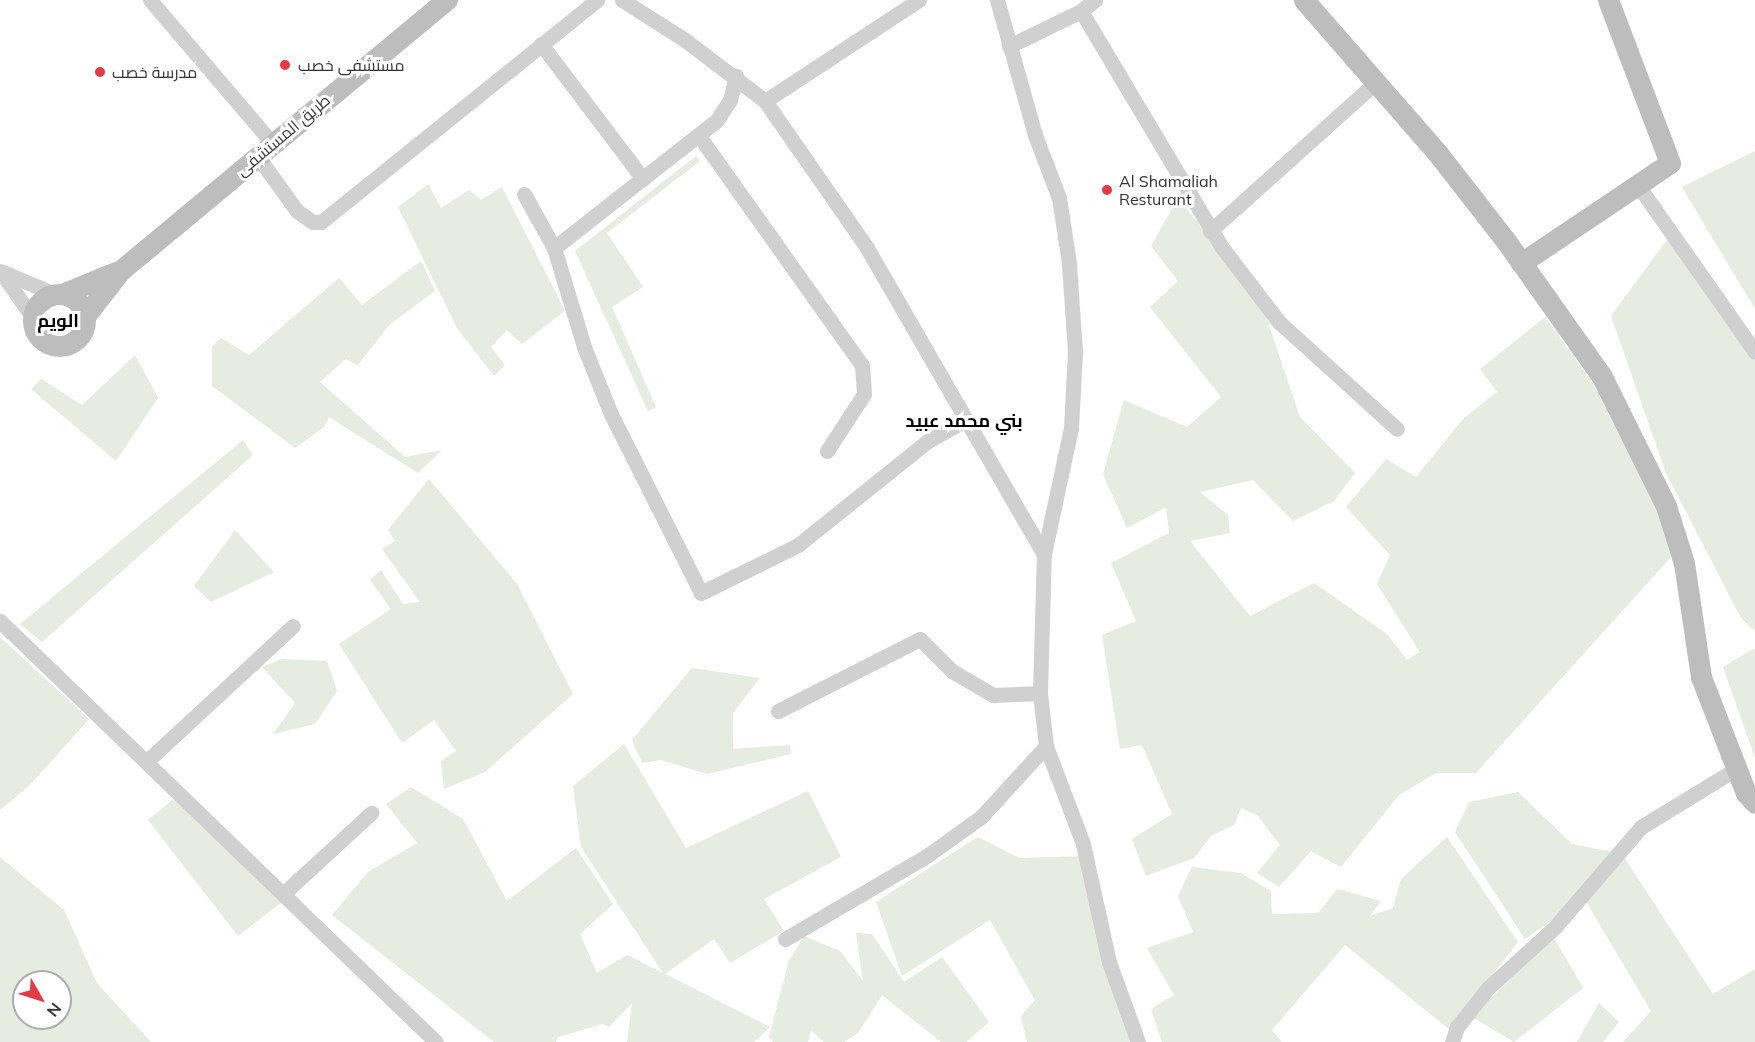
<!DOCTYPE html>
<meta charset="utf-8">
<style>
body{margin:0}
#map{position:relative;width:1755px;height:1042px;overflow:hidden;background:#fff;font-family:Mulish,Cairo,sans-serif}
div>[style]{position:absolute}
.green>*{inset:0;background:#e6ecdf}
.street>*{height:15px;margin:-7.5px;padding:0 7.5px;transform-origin:7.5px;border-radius:7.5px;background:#d0d0d0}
.secondary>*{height:21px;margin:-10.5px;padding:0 10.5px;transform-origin:10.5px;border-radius:10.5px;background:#bdbdbd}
.secondary>.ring{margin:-10.5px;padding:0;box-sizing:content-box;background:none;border:21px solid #bdbdbd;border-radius:50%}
.dots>*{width:16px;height:16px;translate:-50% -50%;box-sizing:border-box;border:3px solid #fff;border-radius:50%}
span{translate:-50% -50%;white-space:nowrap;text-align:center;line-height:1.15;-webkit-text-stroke:6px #fff;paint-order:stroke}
.poi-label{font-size:16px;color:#333}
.left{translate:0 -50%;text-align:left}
.street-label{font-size:16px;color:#333}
.neighbourhood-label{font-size:18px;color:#000;font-weight:700}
.north{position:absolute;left:12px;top:970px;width:60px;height:60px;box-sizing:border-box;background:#fff;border:2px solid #adadad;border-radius:50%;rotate:129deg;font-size:16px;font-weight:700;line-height:24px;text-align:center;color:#333}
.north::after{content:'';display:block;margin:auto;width:21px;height:27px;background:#e63946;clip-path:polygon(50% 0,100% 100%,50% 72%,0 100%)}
</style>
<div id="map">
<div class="green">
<div style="clip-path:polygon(1755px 151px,1755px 309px,1682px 187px)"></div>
<div style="clip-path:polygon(696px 156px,700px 161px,607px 233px,643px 287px,612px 307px,656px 407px,648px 411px,575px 251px)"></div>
<div style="clip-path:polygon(428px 184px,441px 208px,469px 190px,481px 200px,502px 187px,565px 311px,522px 344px,507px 330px,491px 347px,505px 365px,494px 376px,457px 328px,398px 207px)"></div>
<div style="clip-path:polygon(1178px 198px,1261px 302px,1300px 417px,1355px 473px,1334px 501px,1293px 521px,1253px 480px,1200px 492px,1228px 515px,1230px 533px,1190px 541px,1250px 616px,1314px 583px,1387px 634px,1407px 660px,1420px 652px,1377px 584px,1390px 555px,1346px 507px,1386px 459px,1416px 477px,1463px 419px,1497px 392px,1480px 369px,1545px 317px,1593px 384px,1656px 508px,1671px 557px,1476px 773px,1436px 773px,1399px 795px,1341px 867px,1311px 851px,1279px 887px,1257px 873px,1280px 845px,1258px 816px,1241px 808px,1234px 825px,1211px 836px,1194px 858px,1146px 876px,1132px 839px,1172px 814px,1142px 745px,1120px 749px,1102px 635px,1136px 621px,1111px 563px,1169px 533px,1166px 507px,1127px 528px,1103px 474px,1124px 400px,1187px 427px,1221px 397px,1150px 307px,1178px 281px,1151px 246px)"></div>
<div style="clip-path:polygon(1669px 237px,1755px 356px,1755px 631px,1741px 618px,1666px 473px,1611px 316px)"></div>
<div style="clip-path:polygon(421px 261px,435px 291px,389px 325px,358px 365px,346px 359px,320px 382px,405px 457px,442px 450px,418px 473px,329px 417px,324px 427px,295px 448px,212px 386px,212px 346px,221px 338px,249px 355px,339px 278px,362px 305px)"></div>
<div style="clip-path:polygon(135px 355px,158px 398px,116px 461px,31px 389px,41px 379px,82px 405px)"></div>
<div style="clip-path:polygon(243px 440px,253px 455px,42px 642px,20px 624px)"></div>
<div style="clip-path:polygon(429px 479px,517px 584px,573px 694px,485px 772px,444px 789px,441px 761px,456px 751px,434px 720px,402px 743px,339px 644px,391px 609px,370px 580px,381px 570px,403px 604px,420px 602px,382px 549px,395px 541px,388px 530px)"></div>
<div style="clip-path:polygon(235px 530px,274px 572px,211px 602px,194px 586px)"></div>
<div style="clip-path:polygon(0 637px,89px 719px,30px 785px,0 810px)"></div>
<div style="clip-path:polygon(1755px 648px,1755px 758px,1723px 667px)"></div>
<div style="clip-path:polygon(282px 659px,327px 661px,337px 691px,315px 724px,273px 734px,295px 703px,262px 667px)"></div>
<div style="clip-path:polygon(692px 668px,760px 678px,733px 713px,733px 749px,790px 745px,791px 754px,707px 774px,661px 760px,642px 763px,632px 740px)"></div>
<div style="clip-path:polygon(624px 744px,686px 848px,808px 791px,841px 857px,764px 899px,784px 931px,730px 963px,714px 939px,665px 974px,770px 1027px,754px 1042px,627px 1042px,632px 1003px,609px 1027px,603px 1024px,558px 1037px,556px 1042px,494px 1042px,332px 915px,368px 872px,417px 843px,386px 804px,411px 787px,463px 819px,507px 901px,576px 848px,613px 904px,580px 934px,597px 973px,627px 955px,663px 973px,581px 847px,573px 786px)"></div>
<div style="clip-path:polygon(1518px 792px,1572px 844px,1622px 854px,1713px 994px,1755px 969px,1755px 1042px,1623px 1042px,1651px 1011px,1584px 898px,1525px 939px,1455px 832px,1469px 802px)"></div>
<div style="clip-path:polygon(176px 797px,283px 901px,238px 936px,148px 820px)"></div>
<div style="clip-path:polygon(978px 837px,1019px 858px,1083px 856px,1138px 1042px,1027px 1042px,1021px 1016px,1035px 1000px,990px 920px,902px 976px,876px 902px)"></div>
<div style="clip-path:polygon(1447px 837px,1518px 942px,1450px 1030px,1345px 945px,1272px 1030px,1282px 1042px,1162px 1042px,1151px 1009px,1174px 995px,1147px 948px,1193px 932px,1178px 896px,1192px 867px,1241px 873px,1271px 891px,1272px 914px,1318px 913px,1337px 889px,1381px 901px,1370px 916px,1393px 908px,1401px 879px)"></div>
<div style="clip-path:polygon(evenodd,0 857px,64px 910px,97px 983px,151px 1042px,0 1042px,0 857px,24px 982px,60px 982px,60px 1018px,24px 1018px,24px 982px)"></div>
<div style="clip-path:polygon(856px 933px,872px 934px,904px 982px,942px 957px,989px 1022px,966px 1042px,941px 1042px,882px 995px,858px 1033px,844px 1042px,824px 1042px,811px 1030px,808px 1042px,773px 1042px,769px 1037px,789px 961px,804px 936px,840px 951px,863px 981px)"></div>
<div style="clip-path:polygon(1553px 936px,1583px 988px,1514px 1042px,1472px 1017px)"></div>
<div style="clip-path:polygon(1599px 1003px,1619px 1022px,1603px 1042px,1577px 1042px)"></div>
</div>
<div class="street">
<div style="left:150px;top:0;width:189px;rotate:49.5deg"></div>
<div style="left:622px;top:0;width:75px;rotate:32.4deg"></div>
<div style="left:685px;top:40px;width:101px;rotate:37.3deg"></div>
<div style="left:765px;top:101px;width:179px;rotate:55.2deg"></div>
<div style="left:867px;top:248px;width:354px;rotate:60deg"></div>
<div style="left:1081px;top:11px;width:274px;rotate:59.2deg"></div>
<div style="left:1221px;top:246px;width:96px;rotate:52.7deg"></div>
<div style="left:1279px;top:322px;width:159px;rotate:42.2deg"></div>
<div style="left:541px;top:44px;width:169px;rotate:52.9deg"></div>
<div style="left:1009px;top:46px;width:80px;rotate:-25.9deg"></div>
<div style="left:1081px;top:11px;width:18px;rotate:-38deg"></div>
<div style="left:765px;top:101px;width:184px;rotate:-33.3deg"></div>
<div style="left:699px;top:136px;width:281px;rotate:54.6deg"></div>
<div style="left:862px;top:365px;width:29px;rotate:86deg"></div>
<div style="left:864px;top:394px;width:68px;rotate:123deg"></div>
<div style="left:258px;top:157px;width:67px;rotate:54.2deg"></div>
<div style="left:297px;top:211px;width:19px;rotate:35deg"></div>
<div style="left:313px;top:222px;width:8px"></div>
<div style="left:321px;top:222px;width:354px;rotate:-38.8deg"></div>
<div style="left:1637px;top:184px;width:205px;rotate:54.9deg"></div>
<div style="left:524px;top:194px;width:62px;rotate:60.9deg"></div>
<div style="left:554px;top:248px;width:103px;rotate:73.1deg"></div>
<div style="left:584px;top:347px;width:72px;rotate:68.1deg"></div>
<div style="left:611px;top:414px;width:200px;rotate:63.3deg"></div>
<div style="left:701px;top:593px;width:108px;rotate:-26.3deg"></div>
<div style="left:798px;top:545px;width:166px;rotate:-38.7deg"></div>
<div style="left:928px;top:441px;width:41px;rotate:-29.1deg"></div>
<div style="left:1210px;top:231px;width:223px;rotate:-41.9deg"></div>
<div style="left:554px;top:248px;width:207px;rotate:-38.1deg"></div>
<div style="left:717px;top:120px;width:24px;rotate:-57deg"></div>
<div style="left:730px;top:100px;width:25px;rotate:-76deg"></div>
<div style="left:0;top:271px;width:60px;rotate:22.7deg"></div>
<div style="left:1px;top:272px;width:56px;rotate:55.2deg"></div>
<div style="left:0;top:621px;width:606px;rotate:44deg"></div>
<div style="left:778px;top:711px;width:159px;rotate:-26.9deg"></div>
<div style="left:920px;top:639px;width:45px;rotate:45deg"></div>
<div style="left:952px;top:671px;width:48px;rotate:30.3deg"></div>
<div style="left:993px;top:695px;width:47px;rotate:-2.4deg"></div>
<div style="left:1046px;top:746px;width:105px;rotate:69.3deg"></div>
<div style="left:1083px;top:844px;width:121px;rotate:77.6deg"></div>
<div style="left:1109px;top:962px;width:85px;rotate:70.1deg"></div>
<div style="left:146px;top:762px;width:200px;rotate:-42.8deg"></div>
<div style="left:283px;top:894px;width:120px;rotate:-42.6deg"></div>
<div style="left:785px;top:939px;width:166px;rotate:-30.4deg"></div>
<div style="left:928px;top:855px;width:65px;rotate:-35.6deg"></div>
<div style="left:981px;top:817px;width:96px;rotate:-47.5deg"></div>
<div style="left:1046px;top:746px;width:53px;rotate:-96.5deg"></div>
<div style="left:1040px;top:693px;width:139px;rotate:-88.4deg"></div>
<div style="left:1044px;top:554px;width:129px;rotate:-77.9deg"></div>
<div style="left:1071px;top:428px;width:76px;rotate:-87deg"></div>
<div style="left:1075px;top:352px;width:89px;rotate:-93.9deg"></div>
<div style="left:1069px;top:263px;width:66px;rotate:-98.7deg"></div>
<div style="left:1059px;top:198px;width:67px;rotate:-110.9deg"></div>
<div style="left:1035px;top:135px;width:140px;rotate:-105.7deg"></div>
<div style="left:1452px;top:1042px;width:16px;rotate:-72deg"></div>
<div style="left:1457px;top:1027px;width:50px;rotate:-51.5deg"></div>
<div style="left:1488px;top:988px;width:91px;rotate:-42.3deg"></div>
<div style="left:1555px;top:927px;width:132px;rotate:-49.3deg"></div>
<div style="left:1641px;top:827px;width:111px;rotate:-31.4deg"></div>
</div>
<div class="secondary">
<div style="left:1304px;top:0;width:206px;rotate:48.9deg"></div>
<div style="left:1439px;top:155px;width:109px;rotate:52.1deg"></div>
<div style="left:1506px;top:241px;width:164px;rotate:54.7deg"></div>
<div style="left:1601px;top:375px;width:146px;rotate:63.6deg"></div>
<div style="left:1666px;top:506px;width:60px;rotate:72.5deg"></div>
<div style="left:1684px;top:563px;width:115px;rotate:81.5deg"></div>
<div style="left:1701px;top:677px;width:124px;rotate:68.8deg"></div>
<div style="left:1746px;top:793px;width:13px;rotate:48deg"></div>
<div style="left:1521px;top:263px;width:179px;rotate:-33.9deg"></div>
<div style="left:1670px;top:163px;width:174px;rotate:-110.8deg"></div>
<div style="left:62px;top:294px;width:58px;rotate:-22.2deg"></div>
<div class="ring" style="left:33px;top:294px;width:31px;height:31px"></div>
<div style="left:85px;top:316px;width:57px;rotate:-52.1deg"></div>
<div style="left:120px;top:271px;width:425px;rotate:-39.7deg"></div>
</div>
<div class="dots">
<div style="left:285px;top:65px;background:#e63946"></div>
<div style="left:100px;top:72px;background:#e63946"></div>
<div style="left:1107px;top:190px;background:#e63946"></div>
</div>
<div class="poi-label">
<span class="left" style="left:298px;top:65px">مستشفى خصب</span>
<span class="left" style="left:112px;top:72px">مدرسة خصب</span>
<span class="left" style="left:1119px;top:190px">Al Shamaliah<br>Resturant</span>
</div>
<div class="street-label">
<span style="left:283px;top:135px;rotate:-40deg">طريق المستشفى</span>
</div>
<div class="neighbourhood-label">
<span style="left:58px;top:321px">الويم</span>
<span style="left:964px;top:421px">بني محمد عبيد</span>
</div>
<div class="north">N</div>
</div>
